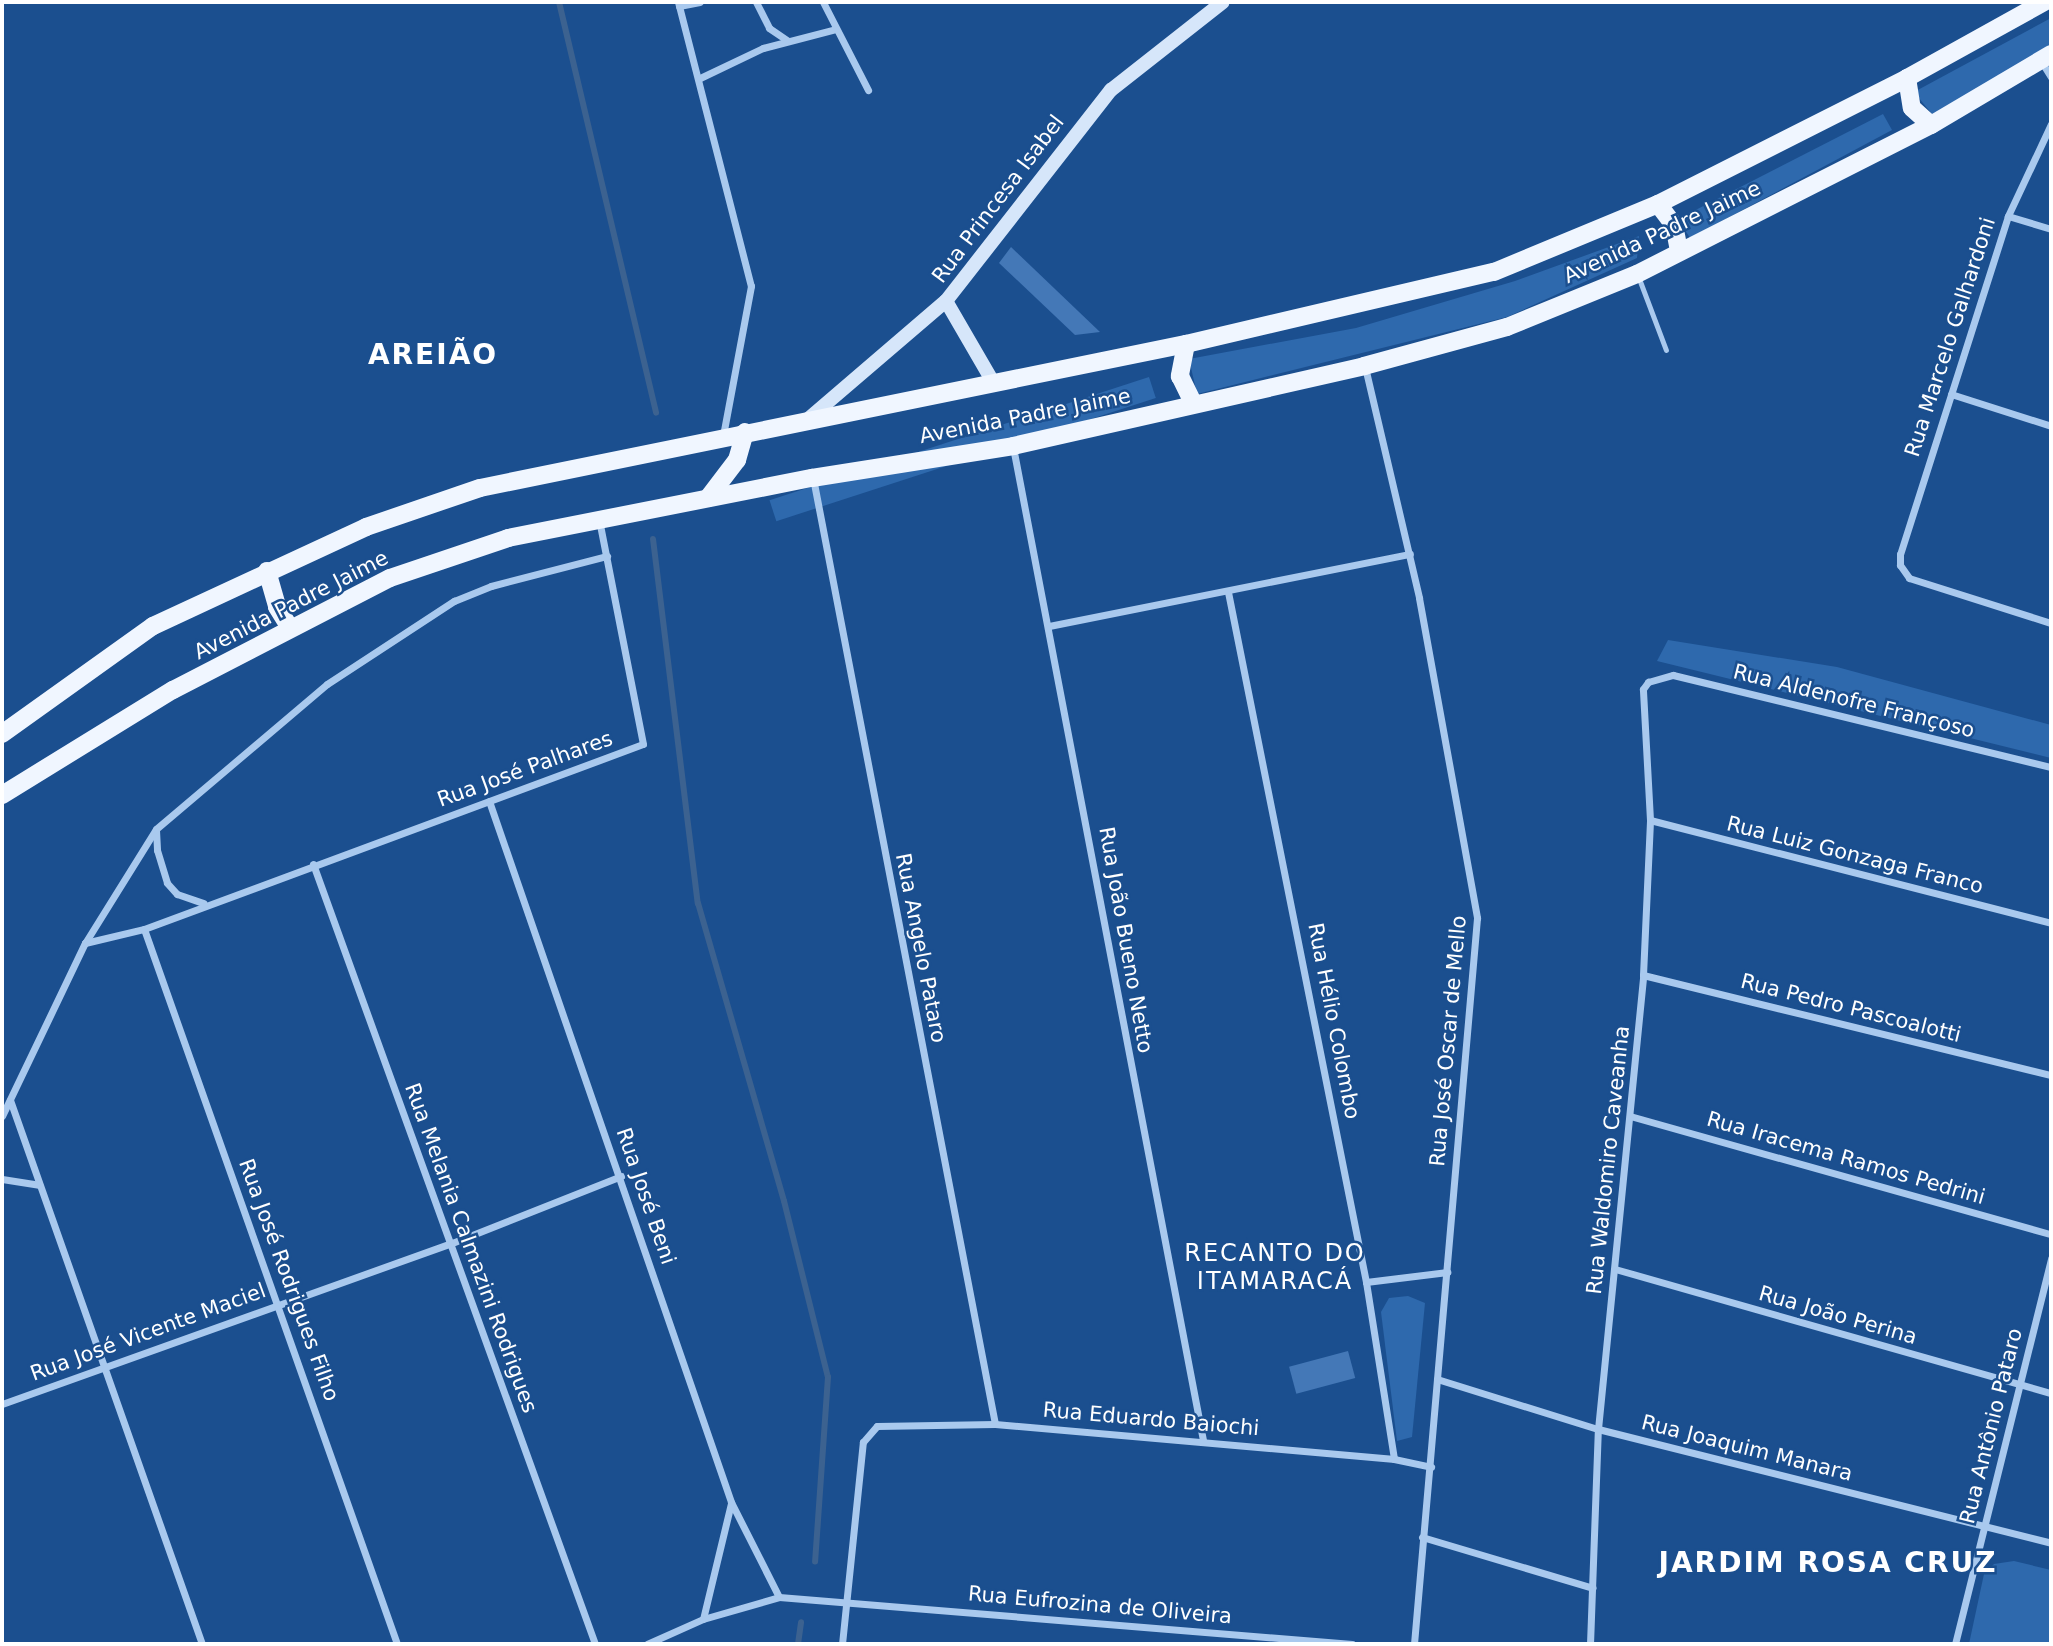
<!DOCTYPE html>
<meta charset="utf-8">
<style>
body{margin:0}
#map{position:relative;width:2053px;height:1646px;overflow:hidden;background:#1b4f8f;font-family:"DejaVu Sans",sans-serif}
div>[style]{position:absolute}
.green>*{inset:0;background:#2e69ad;transform-origin:0 0}
.stream>*{height:6px;margin:-3px;padding:0 3px;transform-origin:3px;border-radius:3px;background:#3c6290}
.building>*{inset:0;background:#4478b7;transform-origin:0 0}
.lane>*{height:5px;margin:-2.5px;padding:0 2.5px;transform-origin:2.5px;border-radius:2.5px;background:#a9c9ee}
.street>*{height:7px;margin:-3.5px;padding:0 3.5px;transform-origin:3.5px;border-radius:3.5px;background:#a9c9ee}
.secondary>*{height:14px;margin:-7px;padding:0 7px;transform-origin:7px;border-radius:7px;background:#d6e6fa}
.primary>*{height:18px;margin:-9px;padding:0 9px;transform-origin:9px;border-radius:9px;background:#f0f6ff}
span{translate:-50% -50%;white-space:nowrap;text-align:center;line-height:1.15;-webkit-text-stroke:5px #1b4f8f;paint-order:stroke}
.street-label{font-size:21px;color:#fff}
.quarter-label{font-size:24px;color:#fff;letter-spacing:2px}
.district-label{font-size:28px;color:#fff;font-weight:700;letter-spacing:2px}
.frame{position:absolute;inset:0;border:4px solid #fff;pointer-events:none}
</style>
<div id="map">
<div class="green">
<div style="clip-path:polygon(2051px 18px,2051px 47px,1932px 114px,1914px 92px)"></div>
<div style="clip-path:polygon(1883px 114px,1892px 130px,1690px 238px,1678px 219px)"></div>
<div style="clip-path:polygon(1639px 236px,1637px 258px,1507px 317px,1197px 394px,1189px 359px,1356px 328px,1515px 281px)"></div>
<div style="left:1149px;top:377px;width:22px;height:399px;rotate:72deg"></div>
<div style="clip-path:polygon(1668px 640px,1837px 667px,2051px 725px,2051px 758px,1657px 661px)"></div>
<div style="clip-path:polygon(1408px 1296px,1425px 1303px,1412px 1437px,1397px 1441px,1381px 1312px,1389px 1298px)"></div>
<div style="clip-path:polygon(2014px 1561px,2051px 1570px,2051px 1644px,1969px 1644px,1984px 1574px,1994px 1564px)"></div>
</div>
<div class="stream">
<div style="left:559px;top:2px;width:422px;rotate:76.7deg"></div>
<div style="left:653px;top:539px;width:367px;rotate:83deg"></div>
<div style="left:698px;top:903px;width:310px;rotate:73.9deg"></div>
<div style="left:784px;top:1201px;width:181px;rotate:76deg"></div>
<div style="left:828px;top:1377px;width:185px;rotate:94deg"></div>
<div style="left:798px;top:1644px;width:22px;rotate:-82deg"></div>
</div>
<div class="building">
<div style="clip-path:polygon(1011px 247px,1100px 332px,1075px 335px,999px 263px)"></div>
<div style="left:1348px;top:1351px;width:28px;height:61px;rotate:75deg"></div>
</div>
<div class="lane">
<div style="left:1638px;top:276px;width:79px;rotate:69.3deg"></div>
</div>
<div class="street">
<div style="left:678px;top:2px;width:293px;rotate:75.6deg"></div>
<div style="left:751px;top:286px;width:153px;rotate:100.6deg"></div>
<div style="left:756px;top:2px;width:29px;rotate:63deg"></div>
<div style="left:769px;top:28px;width:22px;rotate:34deg"></div>
<div style="left:823px;top:2px;width:99px;rotate:62.9deg"></div>
<div style="left:679px;top:6px;width:21px;rotate:-11deg"></div>
<div style="left:2041px;top:61px;width:19px;rotate:58deg"></div>
<div style="left:700px;top:78px;width:70px;rotate:-25.5deg"></div>
<div style="left:763px;top:48px;width:75px;rotate:-14.6deg"></div>
<div style="left:2051px;top:124px;width:102px;rotate:115.1deg"></div>
<div style="left:2008px;top:216px;width:355px;rotate:107.7deg"></div>
<div style="left:1900px;top:554px;width:11px;rotate:90deg"></div>
<div style="left:1900px;top:565px;width:16px;rotate:55deg"></div>
<div style="left:1909px;top:578px;width:149px;rotate:17.6deg"></div>
<div style="left:2008px;top:216px;width:45px;rotate:16.8deg"></div>
<div style="left:1365px;top:367px;width:237px;rotate:76.8deg"></div>
<div style="left:1419px;top:598px;width:325px;rotate:79.7deg"></div>
<div style="left:1477px;top:918px;width:729px;rotate:94.96deg"></div>
<div style="left:1951px;top:394px;width:105px;rotate:17.7deg"></div>
<div style="left:1013px;top:447px;width:1011px;rotate:79.17deg"></div>
<div style="left:813px;top:478px;width:963px;rotate:79.11deg"></div>
<div style="left:1228px;top:592px;width:704px;rotate:78.69deg"></div>
<div style="left:1366px;top:1282px;width:179px;rotate:81deg"></div>
<div style="left:1049px;top:626px;width:368px;rotate:-11.3deg"></div>
<div style="left:489px;top:801px;width:742px;rotate:70.95deg"></div>
<div style="left:731px;top:1502px;width:106px;rotate:63.2deg"></div>
<div style="left:1650px;top:820px;width:414px;rotate:14.4deg"></div>
<div style="left:156px;top:830px;width:20px;rotate:87deg"></div>
<div style="left:157px;top:850px;width:34px;rotate:73deg"></div>
<div style="left:167px;top:883px;width:15px;rotate:48deg"></div>
<div style="left:177px;top:894px;width:28px;rotate:19deg"></div>
<div style="left:313px;top:864px;width:829px;rotate:70.12deg"></div>
<div style="left:144px;top:929px;width:758px;rotate:70.51deg"></div>
<div style="left:85px;top:943px;width:61px;rotate:-13.3deg"></div>
<div style="left:144px;top:929px;width:532px;rotate:-20.34deg"></div>
<div style="left:643px;top:744px;width:228px;rotate:-101.1deg"></div>
<div style="left:1643px;top:975px;width:420px;rotate:13.8deg"></div>
<div style="left:10px;top:1100px;width:577px;rotate:70.56deg"></div>
<div style="left:2px;top:1116px;width:192px;rotate:-64.4deg"></div>
<div style="left:85px;top:943px;width:134px;rotate:-58.1deg"></div>
<div style="left:156px;top:829px;width:224px;rotate:-40.3deg"></div>
<div style="left:327px;top:684px;width:152px;rotate:-33.2deg"></div>
<div style="left:454px;top:601px;width:40px;rotate:-22deg"></div>
<div style="left:491px;top:586px;width:120px;rotate:-14.5deg"></div>
<div style="left:1630px;top:1116px;width:437px;rotate:15.7deg"></div>
<div style="left:2px;top:1179px;width:37px;rotate:9deg"></div>
<div style="left:1615px;top:1269px;width:453px;rotate:15.9deg"></div>
<div style="left:1366px;top:1282px;width:82px;rotate:-7deg"></div>
<div style="left:1437px;top:1379px;width:169px;rotate:17.3deg"></div>
<div style="left:1598px;top:1429px;width:467px;rotate:14.1deg"></div>
<div style="left:2px;top:1404px;width:478px;rotate:-19.7deg"></div>
<div style="left:452px;top:1243px;width:182px;rotate:-21.6deg"></div>
<div style="left:1422px;top:1537px;width:178px;rotate:16.6deg"></div>
<div style="left:703px;top:1619px;width:119px;rotate:-76.4deg"></div>
<div style="left:647px;top:1644px;width:61px;rotate:-24.1deg"></div>
<div style="left:703px;top:1619px;width:79px;rotate:-16.1deg"></div>
<div style="left:779px;top:1597px;width:575px;rotate:4.69deg"></div>
<div style="left:842px;top:1644px;width:203px;rotate:-84.1deg"></div>
<div style="left:863px;top:1442px;width:21px;rotate:-49deg"></div>
<div style="left:877px;top:1426px;width:118px;rotate:-1deg"></div>
<div style="left:995px;top:1424px;width:401px;rotate:5deg"></div>
<div style="left:1394px;top:1459px;width:38px;rotate:12deg"></div>
<div style="left:1590px;top:1644px;width:215px;rotate:-87.9deg"></div>
<div style="left:1598px;top:1429px;width:456px;rotate:-84.3deg"></div>
<div style="left:1643px;top:975px;width:155px;rotate:-87.4deg"></div>
<div style="left:1650px;top:820px;width:131px;rotate:-93.1deg"></div>
<div style="left:1643px;top:689px;width:9px;rotate:-54deg"></div>
<div style="left:1648px;top:682px;width:26px;rotate:-16deg"></div>
<div style="left:1673px;top:675px;width:389px;rotate:13.7deg"></div>
<div style="left:1955px;top:1644px;width:398px;rotate:-76deg"></div>
</div>
<div class="secondary">
<div style="left:946px;top:301px;width:94px;rotate:59.9deg"></div>
<div style="left:807px;top:420px;width:183px;rotate:-40.6deg"></div>
<div style="left:946px;top:301px;width:268px;rotate:-52deg"></div>
<div style="left:1111px;top:90px;width:142px;rotate:-38.2deg"></div>
</div>
<div class="primary">
<div style="left:1907px;top:78px;width:30px;rotate:81deg"></div>
<div style="left:1912px;top:108px;width:25px;rotate:42deg"></div>
<div style="left:1658px;top:204px;width:26px;rotate:53deg"></div>
<div style="left:1674px;top:225px;width:26px;rotate:79deg"></div>
<div style="left:1186px;top:344px;width:33px;rotate:101deg"></div>
<div style="left:1180px;top:376px;width:30px;rotate:64deg"></div>
<div style="left:708px;top:498px;width:48px;rotate:-52.7deg"></div>
<div style="left:737px;top:460px;width:29px;rotate:-74deg"></div>
<div style="left:267px;top:571px;width:37px;rotate:74deg"></div>
<div style="left:277px;top:607px;width:22px;rotate:58deg"></div>
<div style="left:2px;top:734px;width:186px;rotate:-35.6deg"></div>
<div style="left:153px;top:626px;width:235px;rotate:-24.9deg"></div>
<div style="left:366px;top:527px;width:120px;rotate:-18.9deg"></div>
<div style="left:480px;top:488px;width:721px;rotate:-11.53deg"></div>
<div style="left:1186px;top:344px;width:316px;rotate:-13.2deg"></div>
<div style="left:1494px;top:272px;width:178px;rotate:-22.5deg"></div>
<div style="left:1658px;top:204px;width:279px;rotate:-26.8deg"></div>
<div style="left:1907px;top:78px;width:157px;rotate:-29deg"></div>
<div style="left:2px;top:795px;width:201px;rotate:-31.6deg"></div>
<div style="left:173px;top:690px;width:244px;rotate:-27.3deg"></div>
<div style="left:390px;top:578px;width:125px;rotate:-18.7deg"></div>
<div style="left:508px;top:538px;width:310px;rotate:-11.2deg"></div>
<div style="left:812px;top:478px;width:204px;rotate:-9deg"></div>
<div style="left:1013px;top:446px;width:360px;rotate:-12.8deg"></div>
<div style="left:1364px;top:366px;width:148px;rotate:-15.3deg"></div>
<div style="left:1507px;top:327px;width:140px;rotate:-22.2deg"></div>
<div style="left:1637px;top:274px;width:330px;rotate:-26.9deg"></div>
<div style="left:1931px;top:125px;width:139px;rotate:-30.6deg"></div>
</div>
<div class="street-label">
<span style="left:998px;top:199px;rotate:-53deg">Rua Princesa Isabel</span>
<span style="left:1662px;top:232px;rotate:-25deg">Avenida Padre Jaime</span>
<span style="left:1950px;top:337px;rotate:-72deg">Rua Marcelo Galhardoni</span>
<span style="left:1025px;top:416px;rotate:-11deg">Avenida Padre Jaime</span>
<span style="left:291px;top:605px;rotate:-27deg">Avenida Padre Jaime</span>
<span style="left:1854px;top:701px;rotate:14deg">Rua Aldenofre Françoso</span>
<span style="left:525px;top:769px;rotate:-20deg">Rua José Palhares</span>
<span style="left:1855px;top:855px;rotate:14deg">Rua Luiz Gonzaga Franco</span>
<span style="left:1126px;top:940px;rotate:80deg">Rua João Bueno Netto</span>
<span style="left:921px;top:948px;rotate:79deg">Rua Angelo Pataro</span>
<span style="left:1851px;top:1008px;rotate:14deg">Rua Pedro Pascoalotti</span>
<span style="left:1334px;top:1021px;rotate:79deg">Rua Hélio Colombo</span>
<span style="left:1448px;top:1041px;rotate:-85deg">Rua José Oscar de Mello</span>
<span style="left:1846px;top:1158px;rotate:16deg">Rua Iracema Ramos Pedrini</span>
<span style="left:1608px;top:1160px;rotate:-84deg">Rua Waldomiro Caveanha</span>
<span style="left:646px;top:1196px;rotate:71deg">Rua José Beni</span>
<span style="left:471px;top:1248px;rotate:70deg">Rua Melania Calmazini Rodrigues</span>
<span style="left:289px;top:1280px;rotate:70deg">Rua José Rodrigues Filho</span>
<span style="left:1838px;top:1315px;rotate:16deg">Rua João Perina</span>
<span style="left:148px;top:1332px;rotate:-20deg">Rua José Vicente Maciel</span>
<span style="left:1151px;top:1419px;rotate:5deg">Rua Eduardo Baiochi</span>
<span style="left:1991px;top:1426px;rotate:-76deg">Rua Antônio Pataro</span>
<span style="left:1747px;top:1448px;rotate:14deg">Rua Joaquim Manara</span>
<span style="left:1100px;top:1605px;rotate:5deg">Rua Eufrozina de Oliveira</span>
</div>
<div class="quarter-label">
<span style="left:1275px;top:1268px">RECANTO DO<br>ITAMARACÁ</span>
</div>
<div class="district-label">
<span style="left:433px;top:355px">AREIÃO</span>
<span style="left:1828px;top:1563px">JARDIM ROSA CRUZ</span>
</div>
<div class="frame"></div>
</div>
